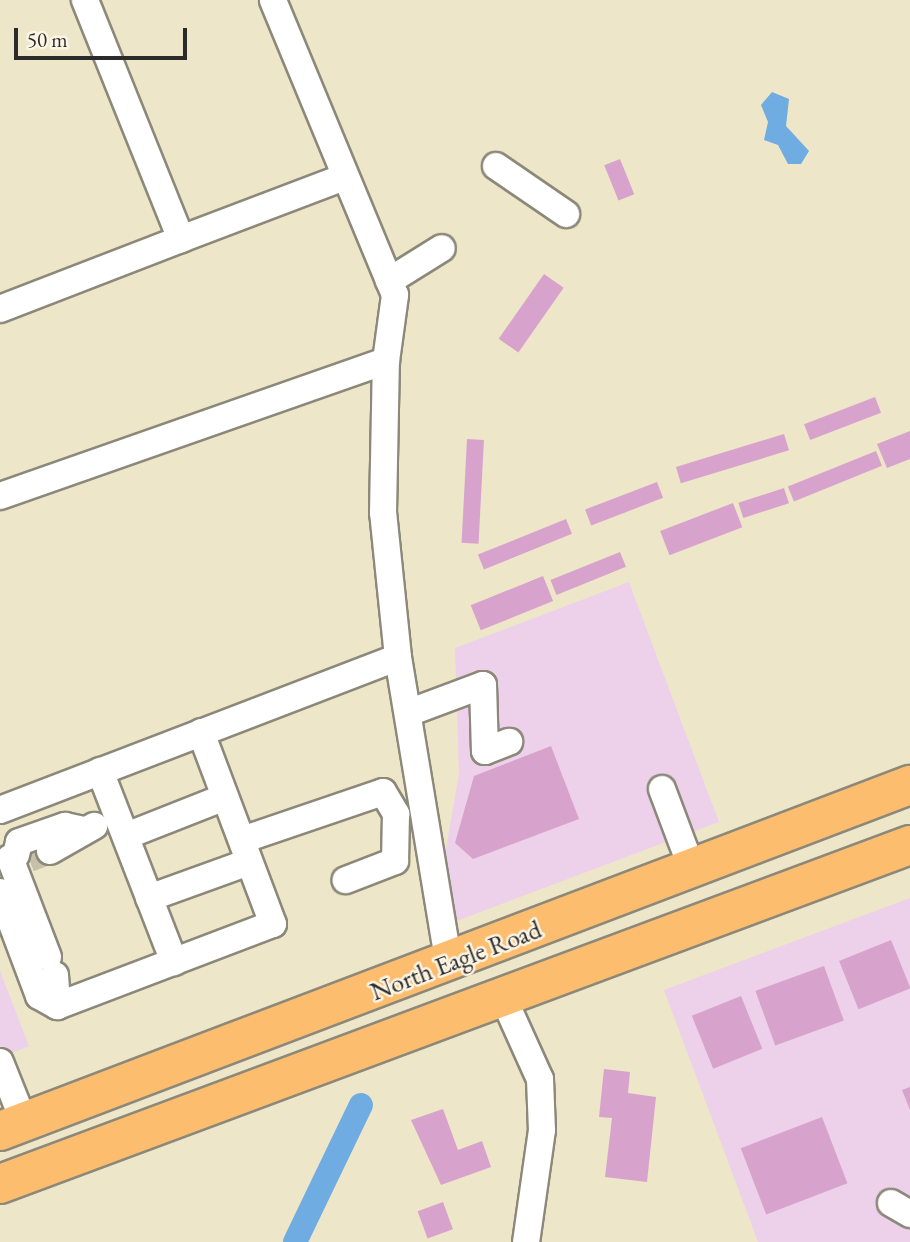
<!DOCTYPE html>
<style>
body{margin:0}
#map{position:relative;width:910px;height:1242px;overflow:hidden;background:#eee6c8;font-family:"EB Garamond",serif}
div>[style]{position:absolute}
.built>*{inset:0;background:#edd0e9}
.water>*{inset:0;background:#6face1}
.canal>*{height:24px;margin:-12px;padding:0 12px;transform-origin:12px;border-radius:12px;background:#6face1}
.building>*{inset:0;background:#d7a3cd;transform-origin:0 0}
.minor-tunnel>*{height:26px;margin-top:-13px;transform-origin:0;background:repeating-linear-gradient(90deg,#c7c1a9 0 26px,transparent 0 39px)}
.roads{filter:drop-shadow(2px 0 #8c887a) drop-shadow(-2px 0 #8c887a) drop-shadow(0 2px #8c887a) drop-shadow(0 -2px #8c887a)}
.minor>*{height:26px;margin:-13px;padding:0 13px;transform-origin:13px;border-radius:13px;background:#fff}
.highway>*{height:38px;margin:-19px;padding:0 19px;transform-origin:19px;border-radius:19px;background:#fcbd6f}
span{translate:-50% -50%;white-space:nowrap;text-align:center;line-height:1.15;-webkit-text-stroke:5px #fcf5e5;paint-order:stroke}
.street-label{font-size:26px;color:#2b2b2b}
.scale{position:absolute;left:14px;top:28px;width:173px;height:32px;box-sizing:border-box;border:4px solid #2b2b2b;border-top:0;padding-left:9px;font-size:21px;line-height:24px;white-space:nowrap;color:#2b2b2b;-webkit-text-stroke:5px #fcf5e5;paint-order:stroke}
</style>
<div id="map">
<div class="built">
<div style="clip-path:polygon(629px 582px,719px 822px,446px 925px,437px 900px,459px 774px,455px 648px)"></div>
<div style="clip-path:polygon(910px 898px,910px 1242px,758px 1242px,664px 990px)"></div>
<div style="clip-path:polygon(0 971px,29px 1046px,0 1058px)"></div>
</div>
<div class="water">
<div style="clip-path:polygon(772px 92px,789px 99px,786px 126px,809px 151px,801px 164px,788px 164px,778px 145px,764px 140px,768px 122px,761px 105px)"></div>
</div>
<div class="canal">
<div style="left:295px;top:1242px;width:152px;rotate:-64.3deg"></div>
</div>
<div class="building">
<div style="left:620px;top:159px;width:38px;height:17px;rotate:68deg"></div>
<div style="left:544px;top:274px;width:24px;height:79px;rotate:35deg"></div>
<div style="left:875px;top:397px;width:17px;height:76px;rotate:69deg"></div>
<div style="clip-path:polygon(910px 431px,910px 459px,887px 468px,877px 444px)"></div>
<div style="left:784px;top:434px;width:17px;height:113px;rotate:73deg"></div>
<div style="left:467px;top:439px;width:17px;height:104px;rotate:3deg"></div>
<div style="left:876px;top:451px;width:16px;height:95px;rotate:68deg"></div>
<div style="left:657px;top:482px;width:17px;height:77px;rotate:69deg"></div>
<div style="left:784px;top:488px;width:16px;height:48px;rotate:72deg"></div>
<div style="left:733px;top:503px;width:26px;height:78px;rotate:69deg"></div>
<div style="left:566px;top:519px;width:16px;height:95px;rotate:68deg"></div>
<div style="left:620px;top:552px;width:16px;height:75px;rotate:68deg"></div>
<div style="left:543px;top:576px;width:27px;height:78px;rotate:68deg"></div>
<div style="clip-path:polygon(551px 746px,579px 819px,473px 859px,455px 843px,474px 776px)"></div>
<div style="left:891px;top:940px;width:52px;height:56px;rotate:68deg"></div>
<div style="left:824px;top:966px;width:58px;height:73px;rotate:70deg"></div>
<div style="left:741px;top:996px;width:57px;height:53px;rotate:68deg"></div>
<div style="clip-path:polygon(604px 1069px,630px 1072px,628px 1093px,656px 1097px,647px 1182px,605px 1177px,612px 1118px,599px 1117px)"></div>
<div style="clip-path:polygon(910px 1087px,910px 1110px,902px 1090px)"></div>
<div style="clip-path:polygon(443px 1109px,458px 1150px,482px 1141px,491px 1167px,441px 1185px,411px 1120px)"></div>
<div style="left:822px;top:1117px;width:71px;height:87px;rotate:69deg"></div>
<div style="left:443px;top:1202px;width:29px;height:27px;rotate:70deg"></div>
</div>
<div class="minor-tunnel">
<div style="left:29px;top:859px;width:22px;rotate:-21deg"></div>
</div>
<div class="roads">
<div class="minor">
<div style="left:496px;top:166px;width:85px;rotate:34.4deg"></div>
<div style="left:181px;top:239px;width:174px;rotate:-20.8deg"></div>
<div style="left:389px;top:281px;width:62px;rotate:-31.9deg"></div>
<div style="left:0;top:309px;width:194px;rotate:-21.1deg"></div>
<div style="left:181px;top:239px;width:258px;rotate:-111.9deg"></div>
<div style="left:0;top:496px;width:409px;rotate:-19.3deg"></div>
<div style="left:386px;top:361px;width:67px;rotate:-82.2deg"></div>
<div style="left:395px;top:295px;width:319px;rotate:-112.5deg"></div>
<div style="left:398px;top:657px;width:311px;rotate:80.6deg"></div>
<div style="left:408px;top:713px;width:80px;rotate:-20.5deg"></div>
<div style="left:483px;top:685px;width:66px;rotate:88.3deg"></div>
<div style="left:485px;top:751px;width:26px;rotate:-21deg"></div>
<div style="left:100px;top:771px;width:205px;rotate:68.8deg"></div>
<div style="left:662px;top:789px;width:85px;rotate:69.4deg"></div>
<div style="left:0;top:810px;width:426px;rotate:-21deg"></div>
<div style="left:398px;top:657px;width:145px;rotate:-95.9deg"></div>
<div style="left:383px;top:513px;width:152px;rotate:-88.9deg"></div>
<div style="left:126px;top:836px;width:106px;rotate:-21.5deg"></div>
<div style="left:242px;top:840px;width:149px;rotate:-18.8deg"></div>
<div style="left:383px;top:792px;width:26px;rotate:59deg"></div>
<div style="left:396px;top:814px;width:47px;rotate:91.2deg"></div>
<div style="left:395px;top:861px;width:53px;rotate:158.8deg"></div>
<div style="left:50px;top:851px;width:51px;rotate:-29.6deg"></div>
<div style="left:16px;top:855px;width:13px;rotate:-77deg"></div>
<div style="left:19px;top:842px;width:49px;rotate:-19.2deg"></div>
<div style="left:65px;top:826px;width:19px;rotate:12deg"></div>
<div style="left:10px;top:858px;width:106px;rotate:69deg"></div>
<div style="left:0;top:892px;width:111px;rotate:69.4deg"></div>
<div style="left:39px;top:996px;width:21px;rotate:29deg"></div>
<div style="left:57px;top:1006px;width:231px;rotate:-20.8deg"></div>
<div style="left:273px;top:924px;width:205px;rotate:-110.6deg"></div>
<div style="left:149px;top:898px;width:106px;rotate:-19.8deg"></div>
<div style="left:55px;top:975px;width:31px;rotate:86deg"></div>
<div style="left:502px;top:995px;width:92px;rotate:65.7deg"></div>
<div style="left:540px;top:1079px;width:51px;rotate:87.8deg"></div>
<div style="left:542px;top:1130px;width:113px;rotate:98.1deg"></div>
<div style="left:0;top:1062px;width:65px;rotate:68.2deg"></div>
<div style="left:891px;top:1203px;width:22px;rotate:30deg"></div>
</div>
<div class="highway">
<div style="left:0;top:1131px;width:974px;rotate:-20.82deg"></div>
<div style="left:0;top:1184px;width:971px;rotate:-20.43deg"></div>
</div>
</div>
<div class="street-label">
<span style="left:456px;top:961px;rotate:-21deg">North Eagle Road</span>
</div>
<div class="scale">50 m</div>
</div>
